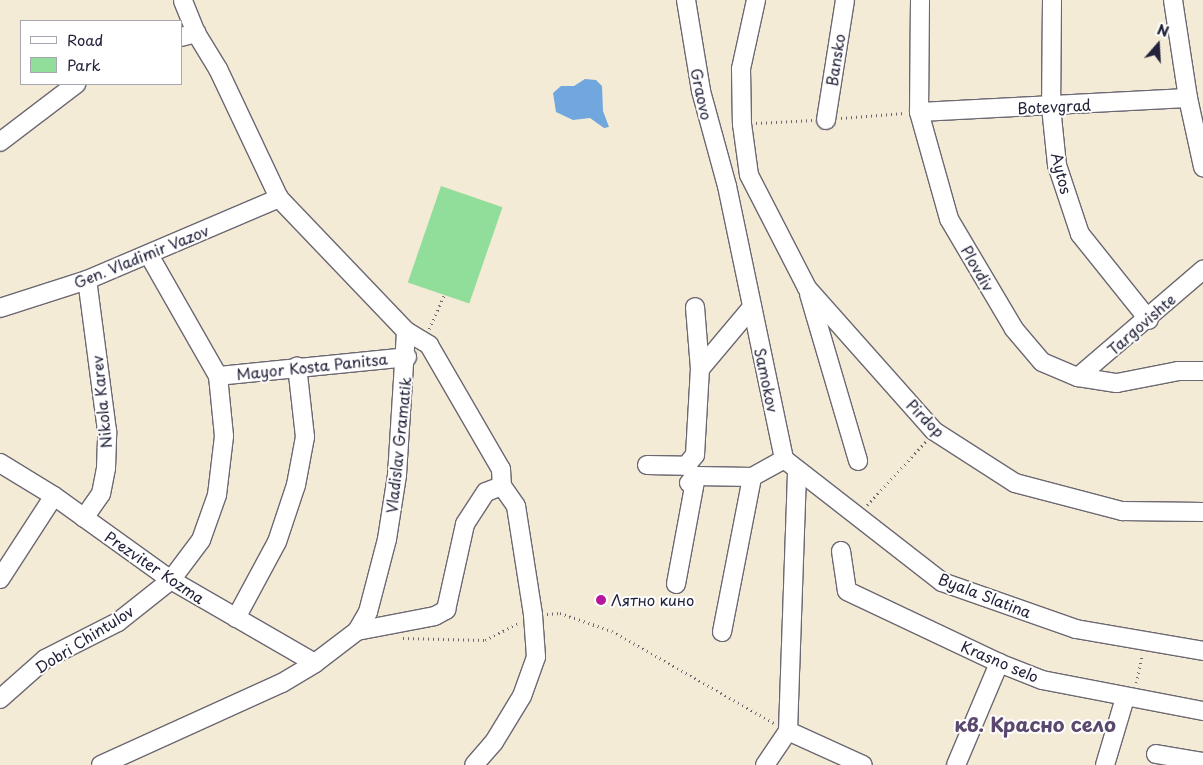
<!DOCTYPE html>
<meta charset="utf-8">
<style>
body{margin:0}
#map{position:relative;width:1203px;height:765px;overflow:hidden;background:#f4ebd7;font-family:"Playpen Sans",sans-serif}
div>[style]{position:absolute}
.green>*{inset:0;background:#91dd9a;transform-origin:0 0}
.water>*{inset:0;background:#70a7de}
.path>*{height:2.5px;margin-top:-1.25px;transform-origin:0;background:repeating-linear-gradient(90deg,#6c6872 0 1px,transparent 0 5px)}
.roads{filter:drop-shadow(1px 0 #6c6872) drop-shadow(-1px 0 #6c6872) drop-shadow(0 1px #6c6872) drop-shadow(0 -1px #6c6872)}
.minor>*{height:18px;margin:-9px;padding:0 9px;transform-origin:9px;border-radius:9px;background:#fff}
.dots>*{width:14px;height:14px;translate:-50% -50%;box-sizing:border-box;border:2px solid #fff;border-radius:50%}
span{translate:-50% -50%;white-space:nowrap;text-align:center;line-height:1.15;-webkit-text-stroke:4px #fff;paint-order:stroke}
.street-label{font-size:15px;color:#22223b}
.poi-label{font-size:15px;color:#22223b}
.left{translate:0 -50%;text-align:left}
.district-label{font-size:20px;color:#5b486d;font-weight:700}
.legend{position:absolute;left:20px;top:20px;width:162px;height:65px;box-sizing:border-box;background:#fff;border:1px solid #a7a7b1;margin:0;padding:6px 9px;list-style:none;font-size:15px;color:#22223b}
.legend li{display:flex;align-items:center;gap:10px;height:25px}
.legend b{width:25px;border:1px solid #a7a7b1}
.north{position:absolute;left:1133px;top:20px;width:50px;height:50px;-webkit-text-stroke:4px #fff;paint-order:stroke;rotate:19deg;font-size:14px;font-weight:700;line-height:20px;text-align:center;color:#22223b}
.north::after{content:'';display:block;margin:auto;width:18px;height:22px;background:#22223b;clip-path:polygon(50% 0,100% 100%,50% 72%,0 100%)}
</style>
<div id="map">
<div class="green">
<div style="left:441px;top:186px;width:65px;height:102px;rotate:19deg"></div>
</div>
<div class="water">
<div style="clip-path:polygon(585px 79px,596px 80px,602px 86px,603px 111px,609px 127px,604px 128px,590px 118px,573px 120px,556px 112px,553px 93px,561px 86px,574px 86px)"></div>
</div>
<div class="path">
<div style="left:841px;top:118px;width:64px;rotate:-4.5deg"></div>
<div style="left:756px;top:123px;width:57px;rotate:-3deg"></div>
<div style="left:429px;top:329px;width:37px;rotate:-66deg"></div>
<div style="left:867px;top:505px;width:87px;rotate:-47.3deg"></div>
<div style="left:547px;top:614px;width:13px;rotate:-4deg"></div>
<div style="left:560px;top:613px;width:55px;rotate:19.1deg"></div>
<div style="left:612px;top:631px;width:186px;rotate:29.6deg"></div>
<div style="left:403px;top:638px;width:82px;rotate:1.4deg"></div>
<div style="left:485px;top:640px;width:39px;rotate:-27deg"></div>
<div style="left:1136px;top:683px;width:30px;rotate:-78deg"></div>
</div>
<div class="roads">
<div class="minor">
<div style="left:686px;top:0;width:92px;rotate:80.6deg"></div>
<div style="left:701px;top:91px;width:98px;rotate:74.7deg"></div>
<div style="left:727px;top:186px;width:279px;rotate:78.2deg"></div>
<div style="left:784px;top:459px;width:200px;rotate:37.9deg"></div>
<div style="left:942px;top:582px;width:142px;rotate:19.3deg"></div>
<div style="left:1076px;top:629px;width:129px;rotate:9.8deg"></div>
<div style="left:756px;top:0;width:71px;rotate:102.3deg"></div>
<div style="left:741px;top:69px;width:55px;rotate:89deg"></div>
<div style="left:742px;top:124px;width:51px;rotate:82.2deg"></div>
<div style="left:749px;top:175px;width:127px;rotate:62.8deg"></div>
<div style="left:807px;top:288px;width:191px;rotate:48.4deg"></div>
<div style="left:934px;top:431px;width:96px;rotate:32.7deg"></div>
<div style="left:1015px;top:483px;width:111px;rotate:14.7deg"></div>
<div style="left:1122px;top:511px;width:81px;rotate:0.7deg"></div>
<div style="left:920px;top:0;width:112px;rotate:90.5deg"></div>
<div style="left:919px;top:112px;width:111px;rotate:74.3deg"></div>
<div style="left:949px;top:219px;width:128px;rotate:59.4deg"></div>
<div style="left:1014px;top:329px;width:43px;rotate:49.7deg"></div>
<div style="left:1042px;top:362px;width:39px;rotate:23deg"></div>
<div style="left:1078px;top:377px;width:39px;rotate:9deg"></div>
<div style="left:1117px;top:383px;width:62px;rotate:-11.1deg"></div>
<div style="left:1178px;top:371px;width:25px"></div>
<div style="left:1052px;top:0;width:107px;rotate:90.5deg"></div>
<div style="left:1051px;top:107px;width:58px;rotate:84.1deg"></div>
<div style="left:1057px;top:165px;width:73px;rotate:71.6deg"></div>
<div style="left:1080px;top:234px;width:110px;rotate:51.3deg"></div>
<div style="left:1173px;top:0;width:99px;rotate:81.3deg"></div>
<div style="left:1188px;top:98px;width:71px;rotate:77.7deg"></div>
<div style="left:181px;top:37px;width:16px;rotate:-15deg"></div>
<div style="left:919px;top:112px;width:269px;rotate:-3deg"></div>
<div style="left:826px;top:120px;width:121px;rotate:-81deg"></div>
<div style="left:0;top:142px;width:96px;rotate:-37.3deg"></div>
<div style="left:809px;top:294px;width:174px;rotate:73.6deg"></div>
<div style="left:0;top:308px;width:91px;rotate:-17.8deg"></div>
<div style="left:87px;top:280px;width:209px;rotate:-23.1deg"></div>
<div style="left:406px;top:331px;width:27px;rotate:31deg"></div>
<div style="left:429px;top:345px;width:143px;rotate:59.9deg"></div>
<div style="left:501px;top:469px;width:17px;rotate:87deg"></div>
<div style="left:502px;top:486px;width:24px;rotate:55deg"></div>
<div style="left:516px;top:506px;width:110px;rotate:81.1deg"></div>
<div style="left:533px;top:615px;width:42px;rotate:85.9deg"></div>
<div style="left:536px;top:657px;width:41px;rotate:109.7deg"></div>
<div style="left:522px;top:696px;width:54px;rotate:121.3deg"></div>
<div style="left:494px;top:742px;width:30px;rotate:131deg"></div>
<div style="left:700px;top:369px;width:81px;rotate:-50deg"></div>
<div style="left:218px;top:376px;width:190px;rotate:-5.7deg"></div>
<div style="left:1078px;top:377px;width:165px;rotate:-40.6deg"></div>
<div style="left:0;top:463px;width:63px;rotate:31.4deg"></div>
<div style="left:54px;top:496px;width:144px;rotate:35.7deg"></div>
<div style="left:171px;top:580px;width:166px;rotate:30deg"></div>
<div style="left:647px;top:465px;width:39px;rotate:1deg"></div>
<div style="left:686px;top:466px;width:14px;rotate:-51deg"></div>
<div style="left:695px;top:455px;width:86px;rotate:-86.7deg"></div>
<div style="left:700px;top:369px;width:62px;rotate:-94.6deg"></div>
<div style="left:689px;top:483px;width:10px;rotate:-45deg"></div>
<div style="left:696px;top:476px;width:56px;rotate:1deg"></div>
<div style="left:752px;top:477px;width:37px;rotate:-29deg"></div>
<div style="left:84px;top:518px;width:29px;rotate:-55deg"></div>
<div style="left:101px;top:494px;width:26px;rotate:-79deg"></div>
<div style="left:106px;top:468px;width:37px;rotate:-88deg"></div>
<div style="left:107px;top:431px;width:152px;rotate:-97.5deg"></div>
<div style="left:841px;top:551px;width:40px;rotate:81.5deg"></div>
<div style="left:847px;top:591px;width:168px;rotate:25.3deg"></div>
<div style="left:999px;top:663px;width:46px;rotate:21.6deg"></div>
<div style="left:1042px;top:680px;width:164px;rotate:10.9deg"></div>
<div style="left:0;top:579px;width:99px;rotate:-57deg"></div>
<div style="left:676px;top:584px;width:110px;rotate:-79.5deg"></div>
<div style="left:236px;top:618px;width:86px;rotate:-61.7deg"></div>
<div style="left:277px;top:542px;width:60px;rotate:-71.6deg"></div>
<div style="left:296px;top:485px;width:49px;rotate:-79.4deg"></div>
<div style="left:305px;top:437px;width:71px;rotate:-96.4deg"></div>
<div style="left:357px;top:631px;width:79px;rotate:-10.9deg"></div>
<div style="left:435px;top:616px;width:13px;rotate:-29deg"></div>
<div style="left:446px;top:610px;width:88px;rotate:-77.5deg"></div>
<div style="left:465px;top:524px;width:38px;rotate:-57deg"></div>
<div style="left:486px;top:492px;width:17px;rotate:-21deg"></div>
<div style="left:722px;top:632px;width:158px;rotate:-79deg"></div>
<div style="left:0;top:699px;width:60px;rotate:-41.6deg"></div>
<div style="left:45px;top:659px;width:82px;rotate:-26.9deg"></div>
<div style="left:118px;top:622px;width:68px;rotate:-38.4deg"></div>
<div style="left:171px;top:580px;width:50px;rotate:-53.1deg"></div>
<div style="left:201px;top:540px;width:48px;rotate:-70.4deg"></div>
<div style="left:217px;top:495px;width:59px;rotate:-83.2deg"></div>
<div style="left:224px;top:436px;width:60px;rotate:-95.7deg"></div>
<div style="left:218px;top:376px;width:139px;rotate:-119.7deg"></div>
<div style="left:788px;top:731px;width:82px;rotate:24.4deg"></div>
<div style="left:1156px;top:754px;width:48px;rotate:9.7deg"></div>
<div style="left:101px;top:765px;width:199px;rotate:-24.4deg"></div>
<div style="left:282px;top:683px;width:39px;rotate:-31deg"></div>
<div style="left:315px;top:663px;width:53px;rotate:-37.3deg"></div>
<div style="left:357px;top:631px;width:22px;rotate:-60deg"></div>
<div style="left:368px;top:612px;width:75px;rotate:-75.4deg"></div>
<div style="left:387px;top:539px;width:65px;rotate:-81.1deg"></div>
<div style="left:397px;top:475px;width:144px;rotate:-86.4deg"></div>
<div style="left:406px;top:331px;width:184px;rotate:-133.7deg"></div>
<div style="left:279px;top:198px;width:143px;rotate:-115.3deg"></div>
<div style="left:218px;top:69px;width:42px;rotate:-121.4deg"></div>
<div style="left:196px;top:33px;width:35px;rotate:-112deg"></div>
<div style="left:765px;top:765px;width:41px;rotate:-55.9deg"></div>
<div style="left:788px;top:731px;width:259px;rotate:-88deg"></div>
<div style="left:956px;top:765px;width:111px;rotate:-67.1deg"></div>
<div style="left:1105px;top:765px;width:70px;rotate:-73.4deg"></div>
</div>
</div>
<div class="dots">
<div style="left:601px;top:600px;background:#b5179e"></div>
</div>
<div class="street-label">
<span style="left:835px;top:60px;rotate:-81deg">Bansko</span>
<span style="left:702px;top:94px;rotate:78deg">Graovo</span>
<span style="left:1054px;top:106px;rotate:-3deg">Botevgrad</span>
<span style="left:1062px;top:173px;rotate:76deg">Aytos</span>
<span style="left:141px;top:256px;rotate:-22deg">Gen. Vladimir Vazov</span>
<span style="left:978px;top:268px;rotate:60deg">Plovdiv</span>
<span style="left:1141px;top:324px;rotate:-41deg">Targovishte</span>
<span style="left:312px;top:366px;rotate:-6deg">Mayor Kosta Panitsa</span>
<span style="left:767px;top:380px;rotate:78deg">Samokov</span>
<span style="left:101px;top:402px;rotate:-96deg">Nikola Karev</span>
<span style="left:926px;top:418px;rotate:45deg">Pirdop</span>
<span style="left:398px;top:445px;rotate:-84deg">Vladislav Gramatik</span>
<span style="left:155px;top:567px;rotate:34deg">Prezviter Kozma</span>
<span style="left:985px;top:595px;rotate:21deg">Byala Slatina</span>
<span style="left:84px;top:639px;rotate:-32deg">Dobri Chintulov</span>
<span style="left:1000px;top:661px;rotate:23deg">Krasno selo</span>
</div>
<div class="poi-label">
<span class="left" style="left:611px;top:600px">Лятно кино</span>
</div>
<div class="district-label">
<span style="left:1035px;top:724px">кв. Красно село</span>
</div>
<ul class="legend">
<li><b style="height:6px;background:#fff"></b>Road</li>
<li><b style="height:14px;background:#91dd9a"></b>Park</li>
</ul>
<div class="north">N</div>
</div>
